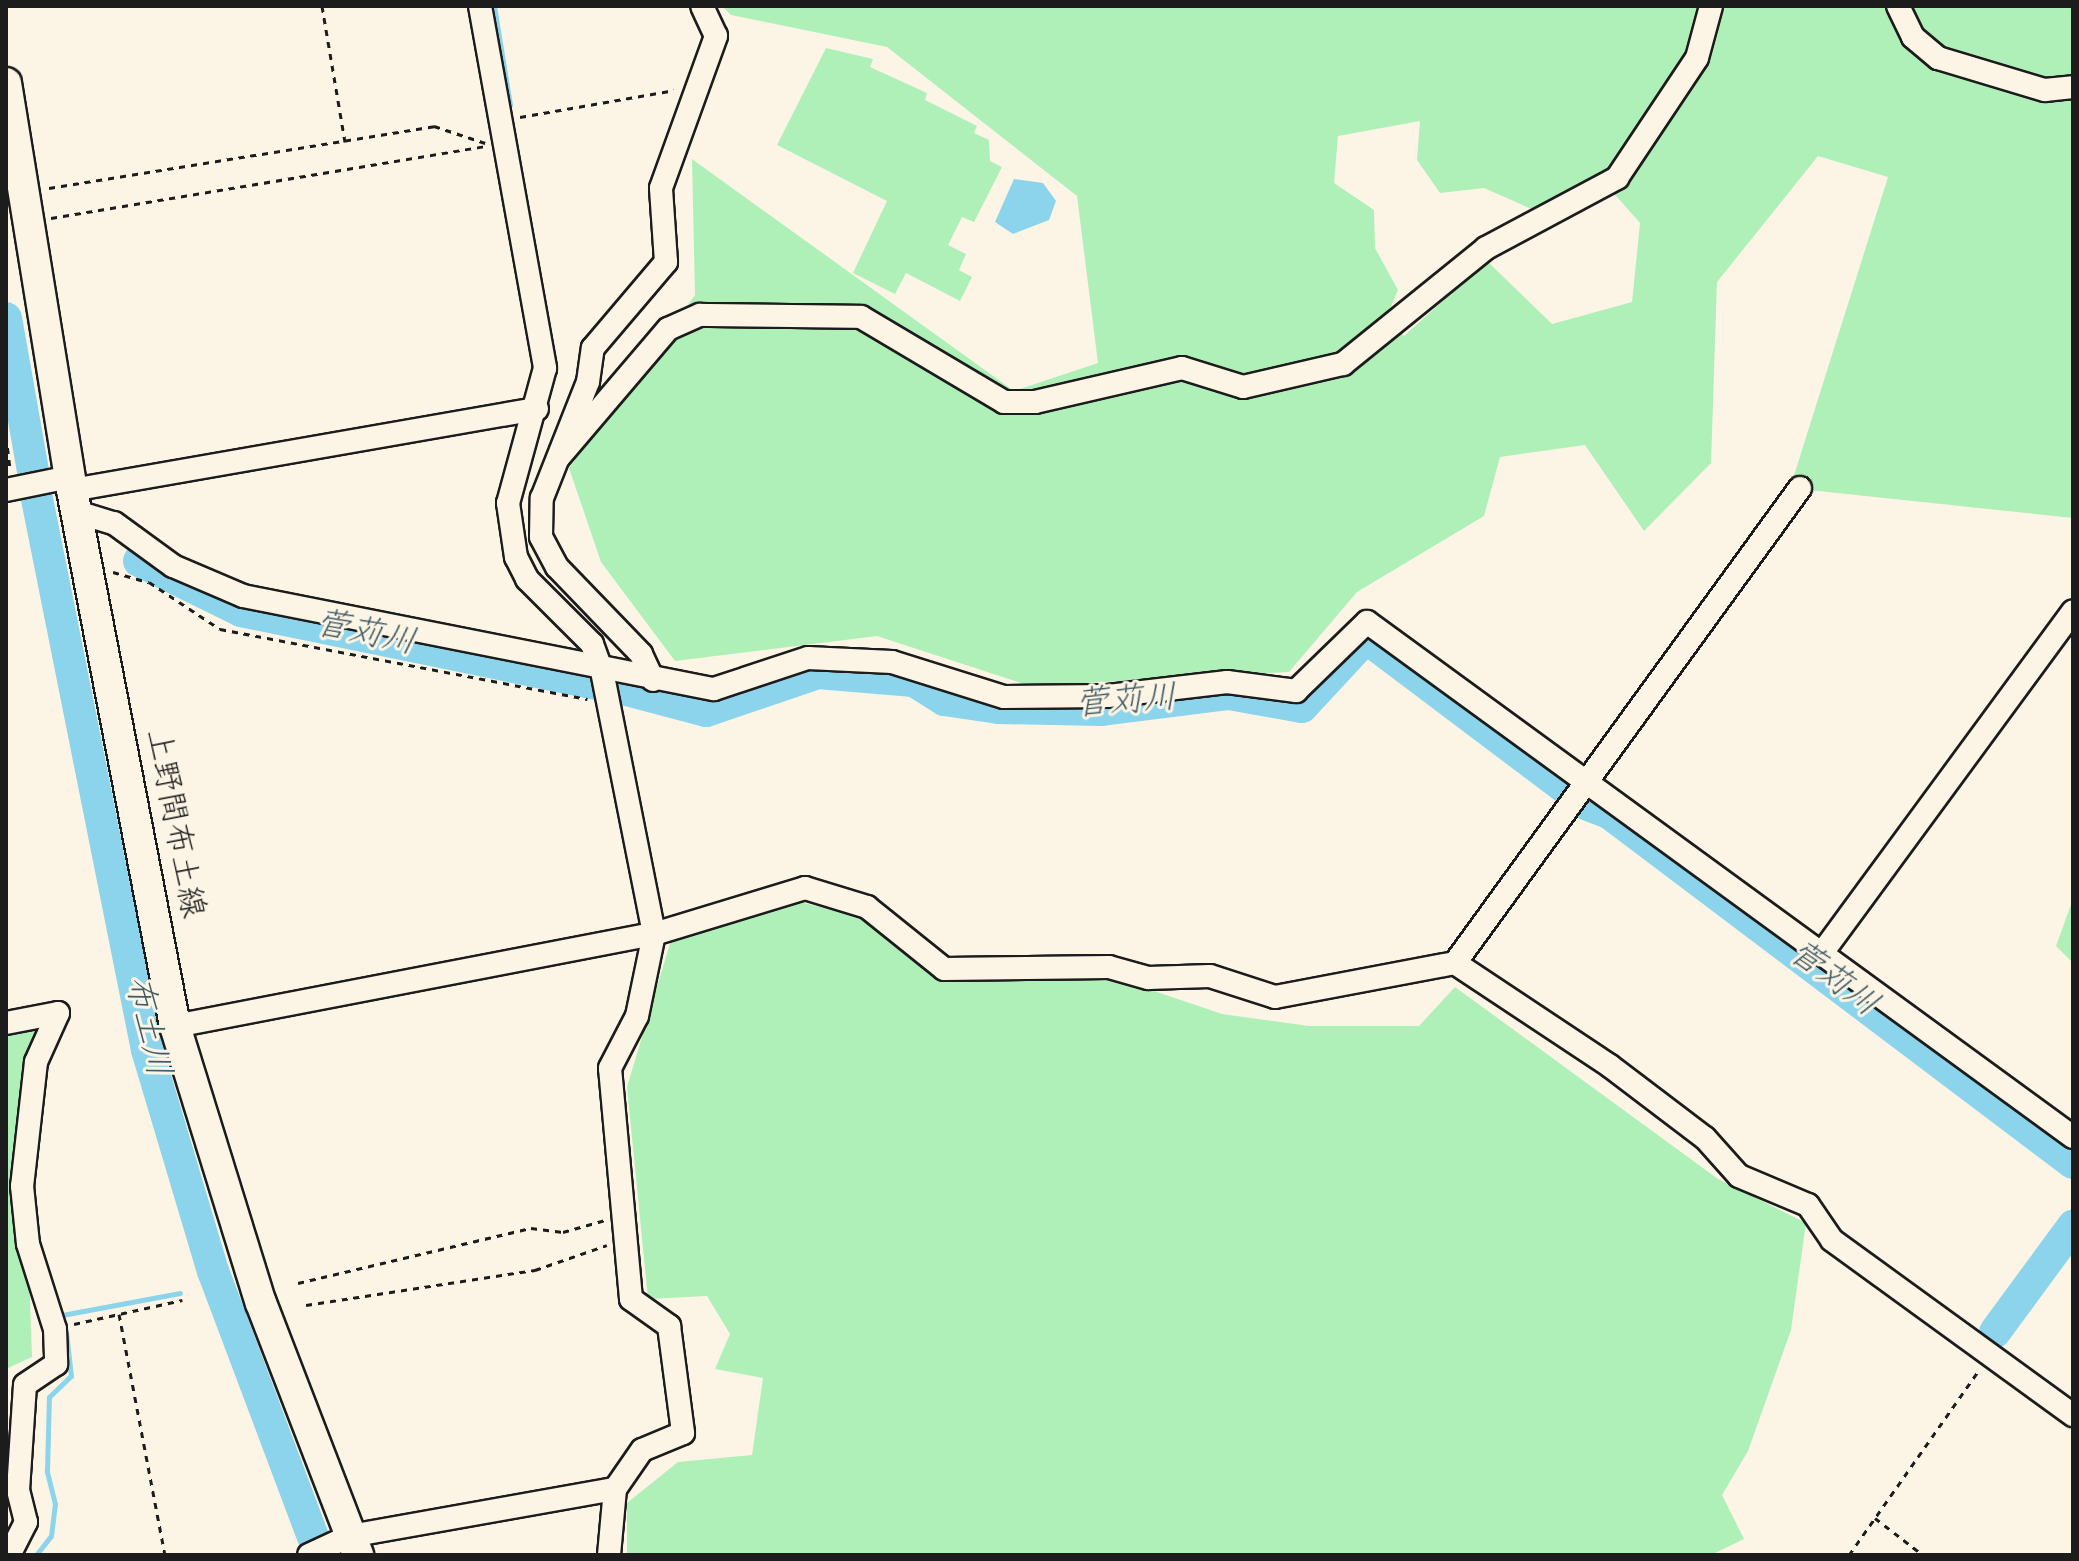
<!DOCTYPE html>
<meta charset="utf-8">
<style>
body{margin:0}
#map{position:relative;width:2079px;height:1561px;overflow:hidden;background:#fcf5e5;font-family:Dekko,"Klee One",sans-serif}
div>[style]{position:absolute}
.green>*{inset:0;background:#aff0b8}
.water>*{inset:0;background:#8bd4ec}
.stream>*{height:5px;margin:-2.5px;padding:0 2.5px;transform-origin:2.5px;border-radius:2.5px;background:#8bd4ec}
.river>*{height:32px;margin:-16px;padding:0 16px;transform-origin:16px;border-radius:16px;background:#8bd4ec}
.path>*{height:3px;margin-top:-1.5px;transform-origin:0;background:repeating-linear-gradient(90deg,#1c1c1c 0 6px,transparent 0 12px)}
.roads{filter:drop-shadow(2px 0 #1c1c1c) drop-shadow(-2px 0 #1c1c1c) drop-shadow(0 2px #1c1c1c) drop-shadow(0 -2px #1c1c1c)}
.minor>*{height:22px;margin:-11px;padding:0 11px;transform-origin:11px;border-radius:11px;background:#fcf5e5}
.secondary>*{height:30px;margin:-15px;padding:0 15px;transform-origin:15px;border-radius:15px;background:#fcf5e5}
span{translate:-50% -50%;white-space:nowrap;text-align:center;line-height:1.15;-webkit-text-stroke:6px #fcf5e5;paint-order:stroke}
.street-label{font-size:32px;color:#1c1c1c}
.water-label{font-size:34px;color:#435c65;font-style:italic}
.frame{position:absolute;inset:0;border:8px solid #1c1c1c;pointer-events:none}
</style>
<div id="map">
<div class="green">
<div style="clip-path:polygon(evenodd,722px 6px,2073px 6px,2073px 518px,1790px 488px,1888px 177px,1818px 156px,1717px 282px,1711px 463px,1644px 531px,1585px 445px,1500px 457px,1484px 516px,1357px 592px,1289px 672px,1030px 686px,877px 636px,675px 661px,601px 562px,569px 468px,695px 295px,692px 159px,1014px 391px,1098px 363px,1077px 196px,887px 47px,731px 15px,722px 6px,1420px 121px,1417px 160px,1440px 193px,1484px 188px,1554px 219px,1610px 189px,1640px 223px,1632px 302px,1552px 324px,1487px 261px,1404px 336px,1386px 318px,1398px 290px,1375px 248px,1374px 210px,1334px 183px,1338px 136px,1420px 121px)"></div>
<div style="clip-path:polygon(826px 48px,873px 59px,870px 67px,927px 93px,925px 100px,977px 126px,974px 133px,989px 140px,990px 161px,1002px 167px,974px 222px,962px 217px,948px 245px,966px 254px,959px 270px,972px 277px,960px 301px,906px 273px,895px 294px,853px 273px,887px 201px,777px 145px)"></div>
<div style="clip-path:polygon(2073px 899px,2073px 963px,2056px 946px)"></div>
<div style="clip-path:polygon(800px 902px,863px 917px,939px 982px,1107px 975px,1222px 1014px,1309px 1026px,1419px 1026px,1455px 987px,1718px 1179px,1806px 1223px,1791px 1330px,1748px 1451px,1722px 1495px,1744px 1539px,1711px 1555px,627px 1555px,627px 1503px,678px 1462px,752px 1455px,763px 1378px,715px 1369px,730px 1334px,707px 1296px,648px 1299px,627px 1087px,671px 940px)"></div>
<div style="clip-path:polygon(43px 1022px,20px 1101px,13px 1195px,29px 1271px,32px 1357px,6px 1369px,6px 1029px)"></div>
</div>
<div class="water">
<div style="clip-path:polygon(1014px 179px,1043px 183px,1056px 201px,1049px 220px,1013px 234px,995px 222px)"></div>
</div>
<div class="stream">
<div style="left:494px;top:6px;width:100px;rotate:80.8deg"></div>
<div style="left:62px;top:1315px;width:120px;rotate:-10.6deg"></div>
<div style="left:36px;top:1555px;width:24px;rotate:-52deg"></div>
<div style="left:51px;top:1536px;width:32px;rotate:-83deg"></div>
<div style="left:55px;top:1504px;width:34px;rotate:-104deg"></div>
<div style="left:47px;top:1471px;width:74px;rotate:-88.5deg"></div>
<div style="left:49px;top:1397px;width:30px;rotate:-44deg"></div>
<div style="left:71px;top:1376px;width:44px;rotate:-96.5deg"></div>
</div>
<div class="river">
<div style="left:6px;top:318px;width:155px;rotate:80deg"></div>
<div style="left:37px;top:499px;width:562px;rotate:78.71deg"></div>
<div style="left:147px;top:1050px;width:231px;rotate:73.4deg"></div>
<div style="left:213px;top:1271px;width:284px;rotate:69.4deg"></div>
<div style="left:139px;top:561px;width:114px;rotate:26.1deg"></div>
<div style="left:241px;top:611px;width:367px;rotate:11.6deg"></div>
<div style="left:623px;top:689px;width:86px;rotate:14.8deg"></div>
<div style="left:706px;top:711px;width:118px;rotate:-18.7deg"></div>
<div style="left:818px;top:673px;width:96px;rotate:4.8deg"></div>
<div style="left:914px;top:681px;width:36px;rotate:32deg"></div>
<div style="left:944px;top:700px;width:55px;rotate:8.4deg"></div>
<div style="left:998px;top:708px;width:104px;rotate:1.1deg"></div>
<div style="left:1102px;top:710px;width:128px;rotate:-7.2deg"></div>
<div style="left:1229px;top:694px;width:74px;rotate:10.1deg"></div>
<div style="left:1302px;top:707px;width:94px;rotate:-47.2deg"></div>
<div style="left:1366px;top:638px;width:248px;rotate:37deg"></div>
<div style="left:1588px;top:805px;width:22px;rotate:21deg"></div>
<div style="left:1609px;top:813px;width:581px;rotate:37.03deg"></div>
<div style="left:1995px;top:1332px;width:132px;rotate:-53.7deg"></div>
</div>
<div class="path">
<div style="left:322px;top:6px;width:138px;rotate:80.4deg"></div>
<div style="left:520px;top:117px;width:156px;rotate:-9.9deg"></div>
<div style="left:49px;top:188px;width:390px;rotate:-9.1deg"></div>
<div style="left:434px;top:126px;width:54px;rotate:18.4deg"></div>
<div style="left:51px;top:218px;width:440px;rotate:-9.4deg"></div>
<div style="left:6px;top:436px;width:32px;rotate:83deg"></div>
<div style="left:113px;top:572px;width:37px;rotate:16deg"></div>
<div style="left:149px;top:582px;width:85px;rotate:33.5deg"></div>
<div style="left:220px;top:629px;width:374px;rotate:10.8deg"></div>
<div style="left:298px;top:1283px;width:239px;rotate:-13.3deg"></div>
<div style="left:531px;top:1228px;width:32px;rotate:7deg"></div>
<div style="left:563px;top:1232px;width:44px;rotate:-15.9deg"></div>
<div style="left:306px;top:1305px;width:232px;rotate:-8.7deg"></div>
<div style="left:535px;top:1270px;width:76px;rotate:-19.1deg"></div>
<div style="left:119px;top:1314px;width:245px;rotate:79.2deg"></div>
<div style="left:74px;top:1324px;width:111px;rotate:-12.5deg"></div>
<div style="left:1875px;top:1518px;width:61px;rotate:37.6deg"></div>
<div style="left:1849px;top:1555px;width:226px;rotate:-54.9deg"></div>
</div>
<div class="roads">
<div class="minor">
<div style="left:480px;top:6px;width:368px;rotate:79.8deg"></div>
<div style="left:545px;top:368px;width:140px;rotate:105.3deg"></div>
<div style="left:508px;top:503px;width:55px;rotate:81.6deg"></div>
<div style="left:516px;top:557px;width:25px;rotate:63deg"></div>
<div style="left:527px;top:579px;width:92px;rotate:45deg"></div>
<div style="left:592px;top:644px;width:29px;rotate:70deg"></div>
<div style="left:602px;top:671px;width:268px;rotate:78.8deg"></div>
<div style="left:654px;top:934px;width:84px;rotate:101.7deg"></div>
<div style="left:637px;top:1016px;width:59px;rotate:117.4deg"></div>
<div style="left:610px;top:1068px;width:232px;rotate:84.8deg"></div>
<div style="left:631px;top:1299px;width:47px;rotate:35.4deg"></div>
<div style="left:669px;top:1326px;width:108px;rotate:82.5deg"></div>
<div style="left:683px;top:1433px;width:44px;rotate:157.5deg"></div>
<div style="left:642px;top:1450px;width:47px;rotate:124.7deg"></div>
<div style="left:615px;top:1489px;width:66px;rotate:95.2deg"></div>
<div style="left:1898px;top:6px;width:34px;rotate:64deg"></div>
<div style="left:1913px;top:37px;width:33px;rotate:40deg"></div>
<div style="left:1938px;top:58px;width:112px;rotate:16.7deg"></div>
<div style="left:2045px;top:90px;width:28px;rotate:-6deg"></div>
<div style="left:559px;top:457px;width:168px;rotate:-49.6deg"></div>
<div style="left:668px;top:329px;width:35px;rotate:-24deg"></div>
<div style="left:700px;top:315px;width:161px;rotate:0.7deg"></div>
<div style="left:861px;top:317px;width:166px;rotate:30.7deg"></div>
<div style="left:1004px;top:402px;width:31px"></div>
<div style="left:1035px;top:402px;width:151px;rotate:-13deg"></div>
<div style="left:1182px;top:368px;width:64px;rotate:17.3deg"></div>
<div style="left:1243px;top:387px;width:103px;rotate:-13deg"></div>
<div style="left:1343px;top:364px;width:184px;rotate:-39deg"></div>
<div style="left:1486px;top:248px;width:149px;rotate:-28.1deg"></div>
<div style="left:1617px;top:178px;width:144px;rotate:-56.3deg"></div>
<div style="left:1697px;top:58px;width:54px;rotate:-74.9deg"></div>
<div style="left:6px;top:490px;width:65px;rotate:-11.5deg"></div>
<div style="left:72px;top:490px;width:472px;rotate:-9.9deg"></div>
<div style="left:77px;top:512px;width:39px;rotate:17deg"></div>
<div style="left:114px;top:523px;width:73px;rotate:36.1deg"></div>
<div style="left:173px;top:566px;width:76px;rotate:23.2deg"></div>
<div style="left:243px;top:596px;width:480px;rotate:11.2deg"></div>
<div style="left:714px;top:689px;width:99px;rotate:-18.3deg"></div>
<div style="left:808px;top:658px;width:84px;rotate:2.7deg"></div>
<div style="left:892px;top:662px;width:117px;rotate:17.4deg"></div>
<div style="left:1004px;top:697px;width:104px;rotate:-0.6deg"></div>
<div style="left:1108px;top:696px;width:120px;rotate:-6.7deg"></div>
<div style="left:1227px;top:682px;width:70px;rotate:7.4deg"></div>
<div style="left:1296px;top:691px;width:99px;rotate:-44.2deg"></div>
<div style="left:1367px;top:622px;width:874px;rotate:36.11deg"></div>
<div style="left:653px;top:680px;width:29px;rotate:-115deg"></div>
<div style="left:641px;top:654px;width:121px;rotate:-134deg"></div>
<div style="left:557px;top:567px;width:34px;rotate:-118deg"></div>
<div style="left:541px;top:537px;width:39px;rotate:-89deg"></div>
<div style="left:542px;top:498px;width:125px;rotate:-68.4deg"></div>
<div style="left:588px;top:382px;width:34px;rotate:-82deg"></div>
<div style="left:593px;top:348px;width:113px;rotate:-49.7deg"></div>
<div style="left:666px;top:262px;width:74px;rotate:-93.9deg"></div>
<div style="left:661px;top:188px;width:162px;rotate:-70.1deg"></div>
<div style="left:716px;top:36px;width:33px;rotate:-115deg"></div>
<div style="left:1822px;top:953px;width:424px;rotate:-53.7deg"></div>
<div style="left:1455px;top:963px;width:186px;rotate:33.6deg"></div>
<div style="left:1610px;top:1066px;width:119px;rotate:37.2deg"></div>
<div style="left:1705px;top:1138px;width:51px;rotate:48.2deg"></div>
<div style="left:1739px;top:1176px;width:75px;rotate:22.8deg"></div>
<div style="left:1808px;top:1205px;width:42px;rotate:55.6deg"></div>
<div style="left:1832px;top:1240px;width:298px;rotate:36deg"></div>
<div style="left:6px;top:1023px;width:53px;rotate:-10.9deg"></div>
<div style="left:58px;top:1013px;width:54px;rotate:114.2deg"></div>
<div style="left:36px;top:1062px;width:125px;rotate:96.4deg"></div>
<div style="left:22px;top:1186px;width:58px;rotate:84.1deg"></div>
<div style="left:28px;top:1244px;width:89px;rotate:72.4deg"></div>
<div style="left:55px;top:1329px;width:35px;rotate:88deg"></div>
<div style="left:56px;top:1364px;width:37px;rotate:146deg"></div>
<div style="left:25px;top:1385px;width:105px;rotate:93.8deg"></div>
<div style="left:18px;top:1490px;width:33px;rotate:76deg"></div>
<div style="left:26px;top:1522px;width:37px;rotate:117deg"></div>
<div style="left:175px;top:1026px;width:488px;rotate:-10.9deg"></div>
<div style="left:654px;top:934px;width:158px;rotate:-16.9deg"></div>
<div style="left:805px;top:888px;width:65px;rotate:17deg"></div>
<div style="left:867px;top:907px;width:99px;rotate:38.8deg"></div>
<div style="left:944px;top:969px;width:165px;rotate:-0.7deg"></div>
<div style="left:1109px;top:967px;width:41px;rotate:15.8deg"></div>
<div style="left:1148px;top:978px;width:62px;rotate:-1.8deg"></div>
<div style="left:1210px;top:976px;width:68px;rotate:17.9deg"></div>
<div style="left:1275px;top:997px;width:183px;rotate:-10.7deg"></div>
<div style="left:1455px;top:963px;width:587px;rotate:-54.01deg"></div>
<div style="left:309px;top:1555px;width:45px;rotate:-24.9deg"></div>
<div style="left:350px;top:1536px;width:269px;rotate:-10.1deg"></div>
</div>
<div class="secondary">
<div style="left:6px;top:83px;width:412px;rotate:80.8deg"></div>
<div style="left:72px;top:490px;width:546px;rotate:79.12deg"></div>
<div style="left:175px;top:1026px;width:290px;rotate:72.8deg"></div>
<div style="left:261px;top:1303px;width:270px;rotate:68.9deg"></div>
</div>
</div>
<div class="street-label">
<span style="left:172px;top:824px;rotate:79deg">上野間布土線</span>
</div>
<div class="water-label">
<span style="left:365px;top:636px;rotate:12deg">菅苅川</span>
<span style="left:1126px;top:704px;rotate:-4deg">菅苅川</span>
<span style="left:1832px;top:981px;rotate:37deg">菅苅川</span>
<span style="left:145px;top:1027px;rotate:77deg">布土川</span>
</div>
<div class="frame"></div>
</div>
